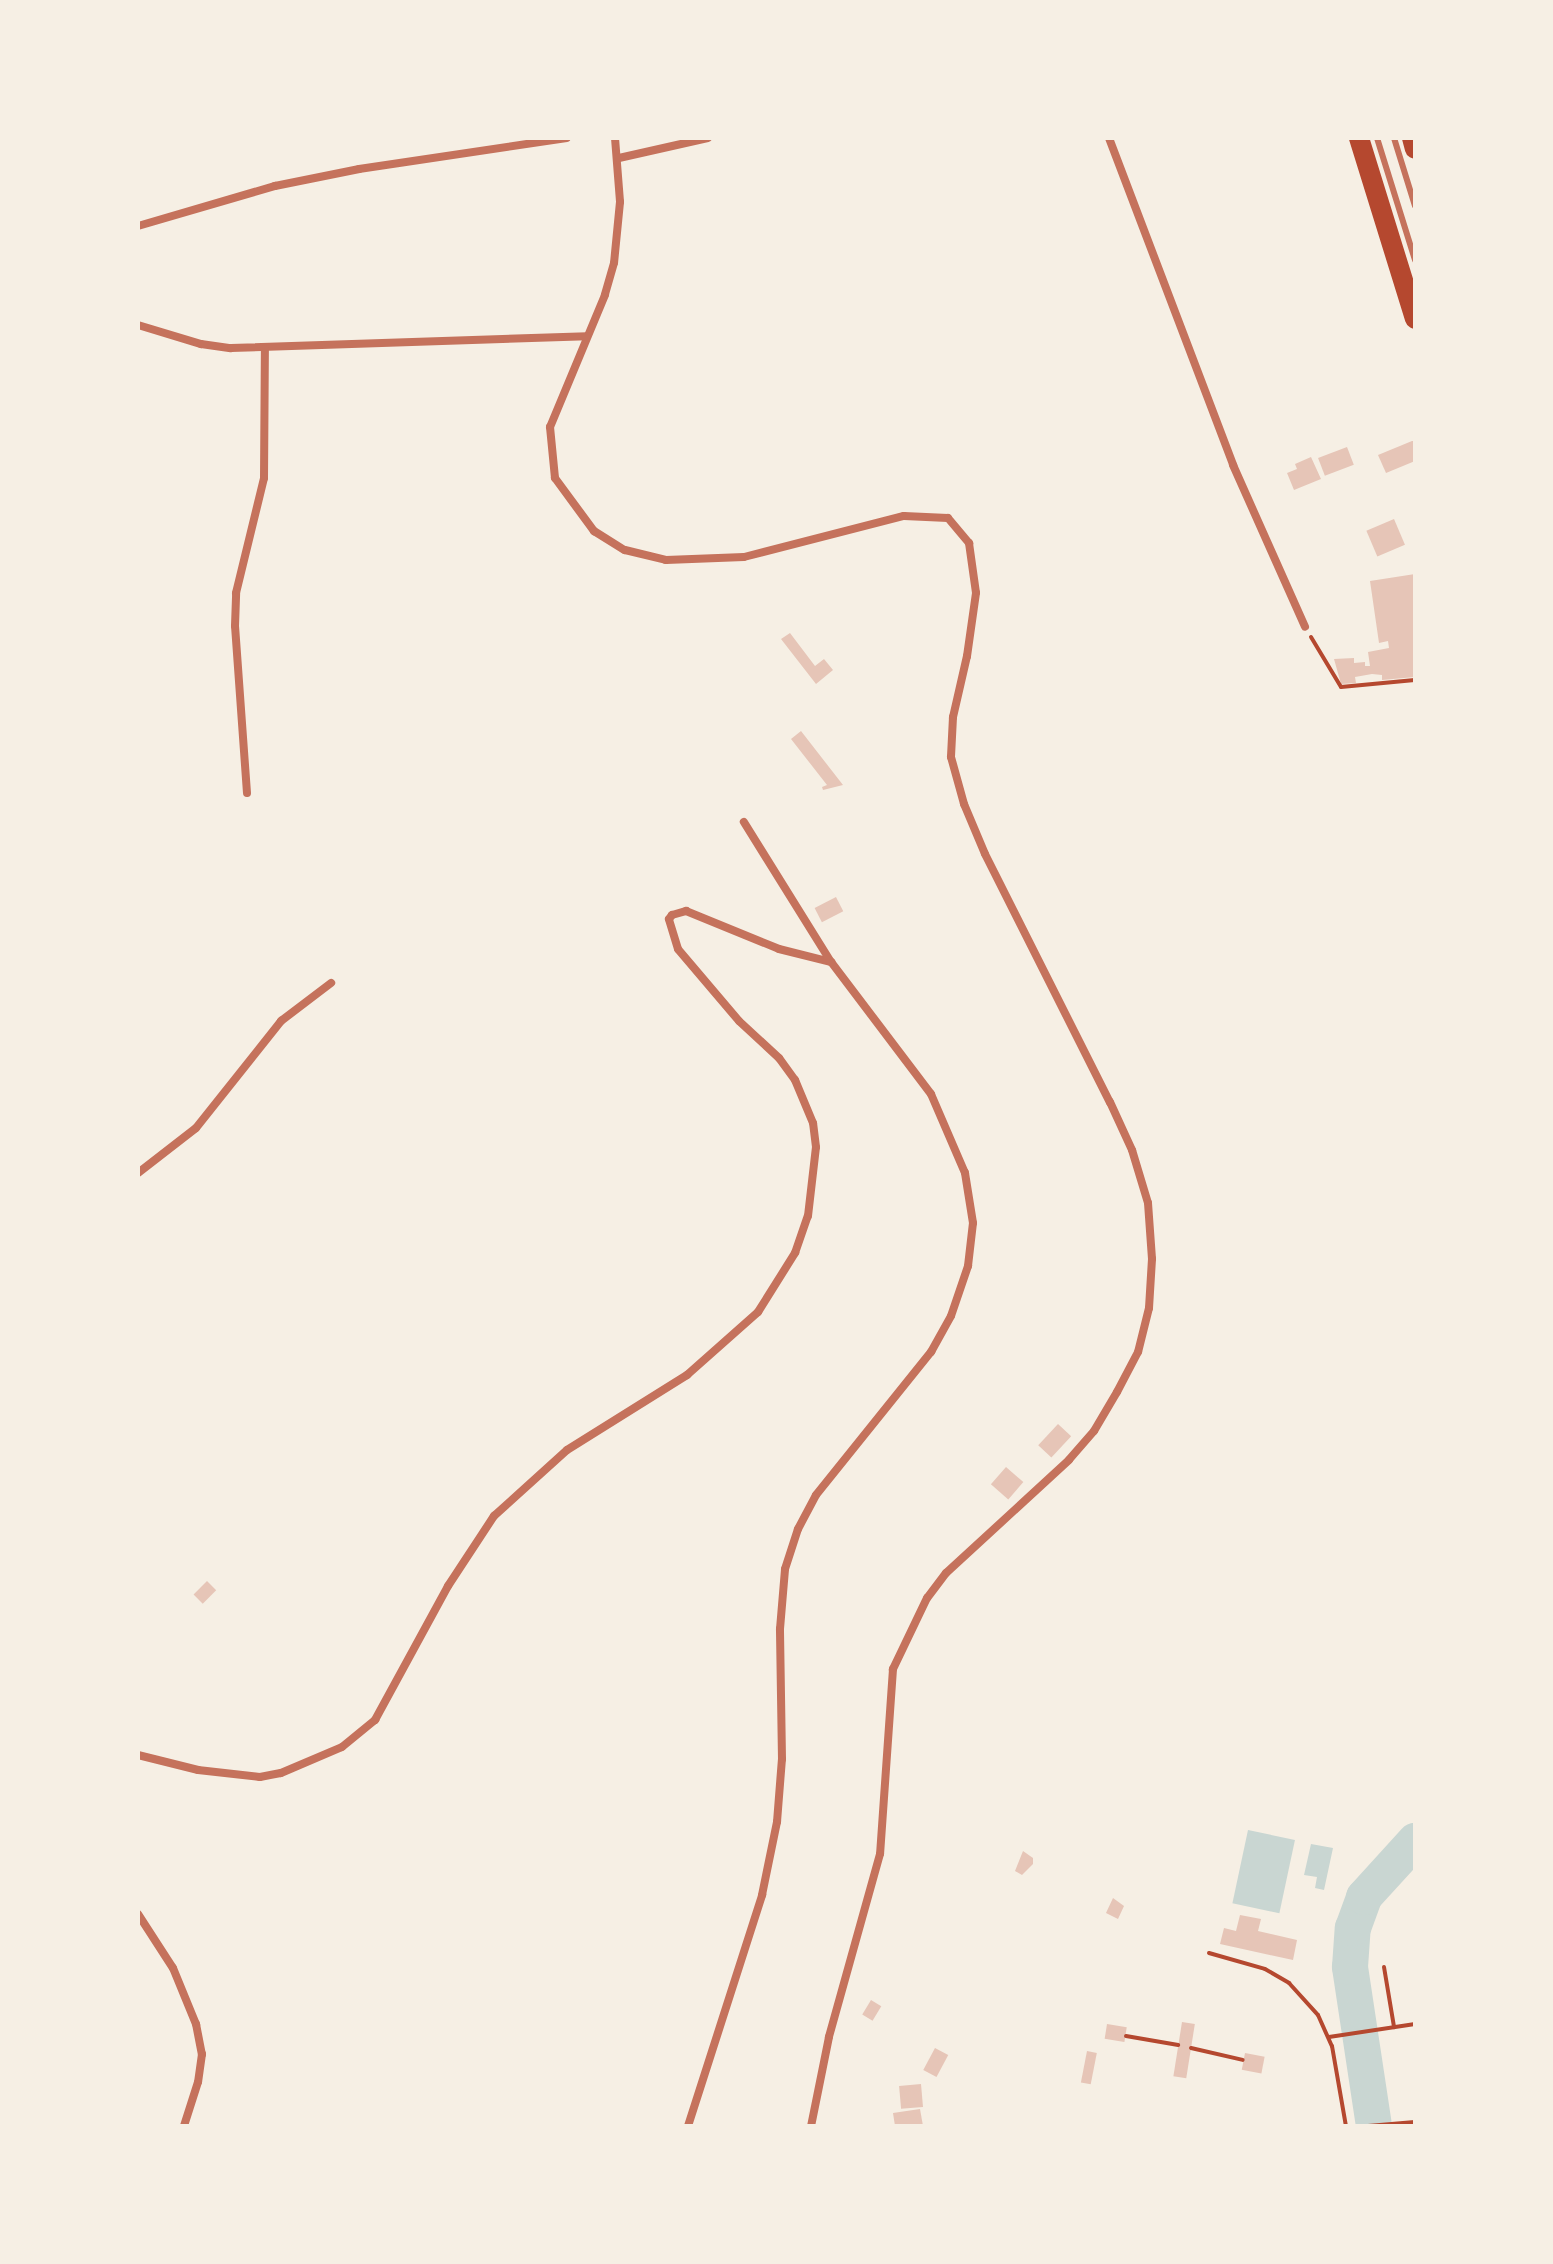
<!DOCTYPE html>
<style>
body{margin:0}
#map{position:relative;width:1553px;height:2264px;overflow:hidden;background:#f6efe4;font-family:Signika,sans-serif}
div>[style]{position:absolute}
.water>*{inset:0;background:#c9d6d2;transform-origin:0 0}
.river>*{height:36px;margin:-18px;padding:0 18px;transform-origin:18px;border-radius:18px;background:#c9d6d2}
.building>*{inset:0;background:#e6c5b7;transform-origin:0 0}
.path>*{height:4px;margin:-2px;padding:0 2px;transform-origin:2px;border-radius:2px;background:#b5482f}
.service>*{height:6px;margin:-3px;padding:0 3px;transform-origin:3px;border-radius:3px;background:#c5725c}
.minor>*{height:8px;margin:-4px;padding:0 4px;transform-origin:4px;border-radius:4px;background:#c5725c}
.primary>*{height:20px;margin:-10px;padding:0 10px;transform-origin:10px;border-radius:10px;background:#b5482f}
span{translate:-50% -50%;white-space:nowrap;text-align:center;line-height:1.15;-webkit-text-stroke:8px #f6efe4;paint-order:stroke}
.frame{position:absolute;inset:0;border:140px solid #f6efe4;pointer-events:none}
</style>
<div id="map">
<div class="water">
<div style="left:1248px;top:1830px;width:48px;height:75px;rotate:12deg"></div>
<div style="clip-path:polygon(1311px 1844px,1333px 1848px,1324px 1890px,1315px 1888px,1317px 1877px,1304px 1875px)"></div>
</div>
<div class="river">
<div style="left:1374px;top:2126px;width:161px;rotate:-98.6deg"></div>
<div style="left:1350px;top:1967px;width:39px;rotate:-86deg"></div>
<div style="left:1353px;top:1928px;width:33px;rotate:-70deg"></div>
<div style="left:1364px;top:1897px;width:76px;rotate:-47.7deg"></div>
</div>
<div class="building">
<div style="clip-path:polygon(1412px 441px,1415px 441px,1415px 461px,1386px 473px,1378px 455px)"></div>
<div style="left:1347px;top:447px;width:19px;height:31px;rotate:69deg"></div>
<div style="clip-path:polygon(1311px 457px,1321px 479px,1294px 490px,1287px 473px,1297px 469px,1295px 464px)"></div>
<div style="left:1394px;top:519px;width:28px;height:30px;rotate:67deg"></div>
<div style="clip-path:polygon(1415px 574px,1415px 677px,1382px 680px,1382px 675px,1372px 674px,1355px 677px,1356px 683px,1341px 684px,1334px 659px,1354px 658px,1354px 663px,1365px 662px,1365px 666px,1370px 666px,1368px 652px,1389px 648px,1388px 641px,1379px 643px,1370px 581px)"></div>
<div style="clip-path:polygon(790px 633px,815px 666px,824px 659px,833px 670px,816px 684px,781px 639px)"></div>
<div style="clip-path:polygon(801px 731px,843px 785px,823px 790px,822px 787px,827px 785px,791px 739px)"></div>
<div style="left:836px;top:897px;width:16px;height:24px;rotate:63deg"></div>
<div style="left:1058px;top:1424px;width:18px;height:29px;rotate:43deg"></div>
<div style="left:1006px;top:1467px;width:23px;height:23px;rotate:41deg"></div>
<div style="left:207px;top:1581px;width:13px;height:19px;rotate:45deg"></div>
<div style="clip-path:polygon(1023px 1851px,1033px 1858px,1033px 1864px,1022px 1875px,1015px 1871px)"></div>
<div style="clip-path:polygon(1113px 1898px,1124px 1906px,1118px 1919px,1106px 1913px)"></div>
<div style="clip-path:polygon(1240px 1915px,1261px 1919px,1258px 1931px,1297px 1940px,1293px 1960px,1220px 1944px,1224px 1928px,1236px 1931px)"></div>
<div style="left:871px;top:2000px;width:12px;height:17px;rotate:31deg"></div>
<div style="left:1182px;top:2022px;width:13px;height:55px;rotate:9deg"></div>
<div style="left:1107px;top:2024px;width:20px;height:15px;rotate:9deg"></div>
<div style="left:935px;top:2048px;width:15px;height:25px;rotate:28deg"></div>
<div style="left:1087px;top:2051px;width:10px;height:32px;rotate:11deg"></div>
<div style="left:1245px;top:2053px;width:20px;height:17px;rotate:11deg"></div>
<div style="left:921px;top:2084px;width:23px;height:22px;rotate:85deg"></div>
<div style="clip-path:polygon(920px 2109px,923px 2126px,895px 2126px,893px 2113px)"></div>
</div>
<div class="path">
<div style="left:1311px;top:637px;width:58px;rotate:59deg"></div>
<div style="left:1341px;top:687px;width:74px;rotate:-5.4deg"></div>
<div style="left:1209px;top:1953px;width:58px;rotate:15.9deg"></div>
<div style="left:1265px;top:1969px;width:28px;rotate:30deg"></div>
<div style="left:1289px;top:1983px;width:43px;rotate:47.8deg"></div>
<div style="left:1318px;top:2015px;width:34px;rotate:66deg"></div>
<div style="left:1332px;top:2046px;width:81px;rotate:80.1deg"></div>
<div style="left:1384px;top:1967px;width:61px;rotate:80.5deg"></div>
<div style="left:1126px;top:2036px;width:53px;rotate:9.8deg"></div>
<div style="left:1329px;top:2037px;width:87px;rotate:-8.6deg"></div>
<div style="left:1191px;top:2048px;width:53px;rotate:13deg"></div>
<div style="left:1311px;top:2126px;width:32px"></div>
<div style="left:1368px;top:2126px;width:47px;rotate:-4.9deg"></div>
</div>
<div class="service">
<div style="left:1377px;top:138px;width:128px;rotate:72.7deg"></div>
<div style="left:1394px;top:138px;width:71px;rotate:72.8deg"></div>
</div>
<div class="minor">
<div style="left:615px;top:138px;width:64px;rotate:85.5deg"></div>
<div style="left:620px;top:202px;width:61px;rotate:95.6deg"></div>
<div style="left:614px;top:263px;width:33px;rotate:106deg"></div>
<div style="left:605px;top:295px;width:143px;rotate:112.6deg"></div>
<div style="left:550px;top:427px;width:51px;rotate:84.4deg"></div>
<div style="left:555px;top:478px;width:66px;rotate:53.7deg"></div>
<div style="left:594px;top:531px;width:36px;rotate:32deg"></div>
<div style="left:625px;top:550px;width:42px;rotate:13.7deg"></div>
<div style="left:666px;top:560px;width:78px;rotate:-2.2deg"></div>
<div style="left:744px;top:557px;width:165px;rotate:-14.4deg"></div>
<div style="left:904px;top:516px;width:44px;rotate:2.6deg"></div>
<div style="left:948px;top:518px;width:33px;rotate:50deg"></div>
<div style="left:969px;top:543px;width:50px;rotate:82deg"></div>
<div style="left:976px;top:593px;width:64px;rotate:98.1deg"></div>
<div style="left:967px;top:656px;width:63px;rotate:102.9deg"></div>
<div style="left:953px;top:717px;width:40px;rotate:92.9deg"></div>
<div style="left:951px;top:757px;width:49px;rotate:74.5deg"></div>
<div style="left:964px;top:804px;width:54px;rotate:67.2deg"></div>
<div style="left:985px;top:854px;width:278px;rotate:63.3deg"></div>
<div style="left:1110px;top:1102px;width:53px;rotate:65.4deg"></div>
<div style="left:1132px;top:1150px;width:55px;rotate:73.2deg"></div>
<div style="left:1148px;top:1203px;width:56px;rotate:85.9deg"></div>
<div style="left:1152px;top:1259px;width:49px;rotate:93.5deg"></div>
<div style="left:1149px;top:1308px;width:45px;rotate:104deg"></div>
<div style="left:1138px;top:1352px;width:45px;rotate:117.7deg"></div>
<div style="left:1117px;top:1392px;width:45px;rotate:120.5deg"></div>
<div style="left:1094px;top:1431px;width:38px;rotate:131deg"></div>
<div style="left:1069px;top:1460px;width:167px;rotate:137.4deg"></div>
<div style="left:946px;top:1573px;width:31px;rotate:127deg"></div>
<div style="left:927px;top:1598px;width:79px;rotate:115.6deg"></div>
<div style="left:893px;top:1669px;width:185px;rotate:94deg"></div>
<div style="left:880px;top:1854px;width:190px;rotate:105.6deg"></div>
<div style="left:829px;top:2037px;width:91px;rotate:101.4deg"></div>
<div style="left:1109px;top:138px;width:350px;rotate:69.2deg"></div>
<div style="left:1233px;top:465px;width:177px;rotate:66deg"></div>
<div style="left:619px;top:158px;width:91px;rotate:-12.7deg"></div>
<div style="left:138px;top:226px;width:143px;rotate:-16.3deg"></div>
<div style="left:275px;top:186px;width:86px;rotate:-11.4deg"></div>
<div style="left:359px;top:169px;width:210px;rotate:-8.5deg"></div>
<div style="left:138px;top:325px;width:66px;rotate:16.8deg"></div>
<div style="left:201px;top:344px;width:30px;rotate:8deg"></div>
<div style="left:231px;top:348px;width:356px;rotate:-1.9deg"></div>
<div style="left:247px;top:793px;width:167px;rotate:-94.1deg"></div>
<div style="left:235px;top:626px;width:33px;rotate:-88deg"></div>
<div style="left:236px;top:593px;width:118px;rotate:-76.3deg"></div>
<div style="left:264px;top:478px;width:129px;rotate:-89.6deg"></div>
<div style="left:138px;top:1173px;width:73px;rotate:-37.8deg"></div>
<div style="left:196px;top:1128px;width:137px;rotate:-51.5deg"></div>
<div style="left:281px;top:1021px;width:63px;rotate:-37.2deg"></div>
<div style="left:138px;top:1755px;width:62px;rotate:14deg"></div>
<div style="left:198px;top:1770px;width:62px;rotate:6.4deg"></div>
<div style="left:260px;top:1777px;width:21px;rotate:-11deg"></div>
<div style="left:281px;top:1773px;width:66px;rotate:-23.1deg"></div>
<div style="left:342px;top:1747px;width:43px;rotate:-39.3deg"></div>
<div style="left:375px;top:1720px;width:153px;rotate:-61.4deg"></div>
<div style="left:448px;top:1586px;width:84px;rotate:-56.7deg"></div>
<div style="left:494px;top:1516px;width:98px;rotate:-42.1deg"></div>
<div style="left:567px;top:1450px;width:142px;rotate:-32deg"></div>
<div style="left:687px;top:1375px;width:95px;rotate:-41.6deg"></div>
<div style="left:758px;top:1312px;width:70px;rotate:-57.9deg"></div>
<div style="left:795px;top:1253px;width:39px;rotate:-71deg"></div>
<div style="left:808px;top:1216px;width:69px;rotate:-83.4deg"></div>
<div style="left:816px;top:1147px;width:24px;rotate:-97deg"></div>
<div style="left:813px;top:1123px;width:47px;rotate:-112.7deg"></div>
<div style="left:795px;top:1080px;width:27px;rotate:-126deg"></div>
<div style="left:779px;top:1058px;width:54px;rotate:-137.2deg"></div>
<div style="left:739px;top:1021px;width:94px;rotate:-130.3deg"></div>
<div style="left:678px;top:949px;width:31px;rotate:-107deg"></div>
<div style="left:669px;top:919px;width:5px;rotate:-53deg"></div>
<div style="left:672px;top:915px;width:15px;rotate:-16deg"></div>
<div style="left:686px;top:911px;width:100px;rotate:22.2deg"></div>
<div style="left:779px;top:949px;width:54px;rotate:14deg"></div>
<div style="left:138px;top:1914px;width:64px;rotate:57.1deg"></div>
<div style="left:173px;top:1968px;width:61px;rotate:67.7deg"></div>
<div style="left:196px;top:2024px;width:31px;rotate:79deg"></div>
<div style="left:202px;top:2054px;width:28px;rotate:98deg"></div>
<div style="left:198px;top:2082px;width:46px;rotate:107.7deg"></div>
<div style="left:688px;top:2126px;width:243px;rotate:-72.2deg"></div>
<div style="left:762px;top:1895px;width:75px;rotate:-78.4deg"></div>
<div style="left:777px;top:1822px;width:63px;rotate:-85.5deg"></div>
<div style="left:782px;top:1759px;width:130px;rotate:-90.9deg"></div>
<div style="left:780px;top:1629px;width:60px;rotate:-85.2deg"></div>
<div style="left:785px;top:1569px;width:42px;rotate:-72deg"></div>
<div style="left:798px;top:1529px;width:38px;rotate:-62deg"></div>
<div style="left:816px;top:1495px;width:184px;rotate:-51.2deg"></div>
<div style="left:931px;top:1352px;width:41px;rotate:-60.9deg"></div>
<div style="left:951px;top:1316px;width:53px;rotate:-71.2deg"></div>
<div style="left:968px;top:1266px;width:43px;rotate:-83.4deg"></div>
<div style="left:973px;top:1223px;width:51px;rotate:-99.1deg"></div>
<div style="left:965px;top:1173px;width:86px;rotate:-113.3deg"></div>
<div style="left:931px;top:1094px;width:166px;rotate:-127.1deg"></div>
<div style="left:831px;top:962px;width:165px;rotate:-121.9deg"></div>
</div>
<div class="primary">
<div style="left:1359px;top:138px;width:189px;rotate:72.8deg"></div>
<div style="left:1412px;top:138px;width:11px;rotate:75deg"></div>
</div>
<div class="frame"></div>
</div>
